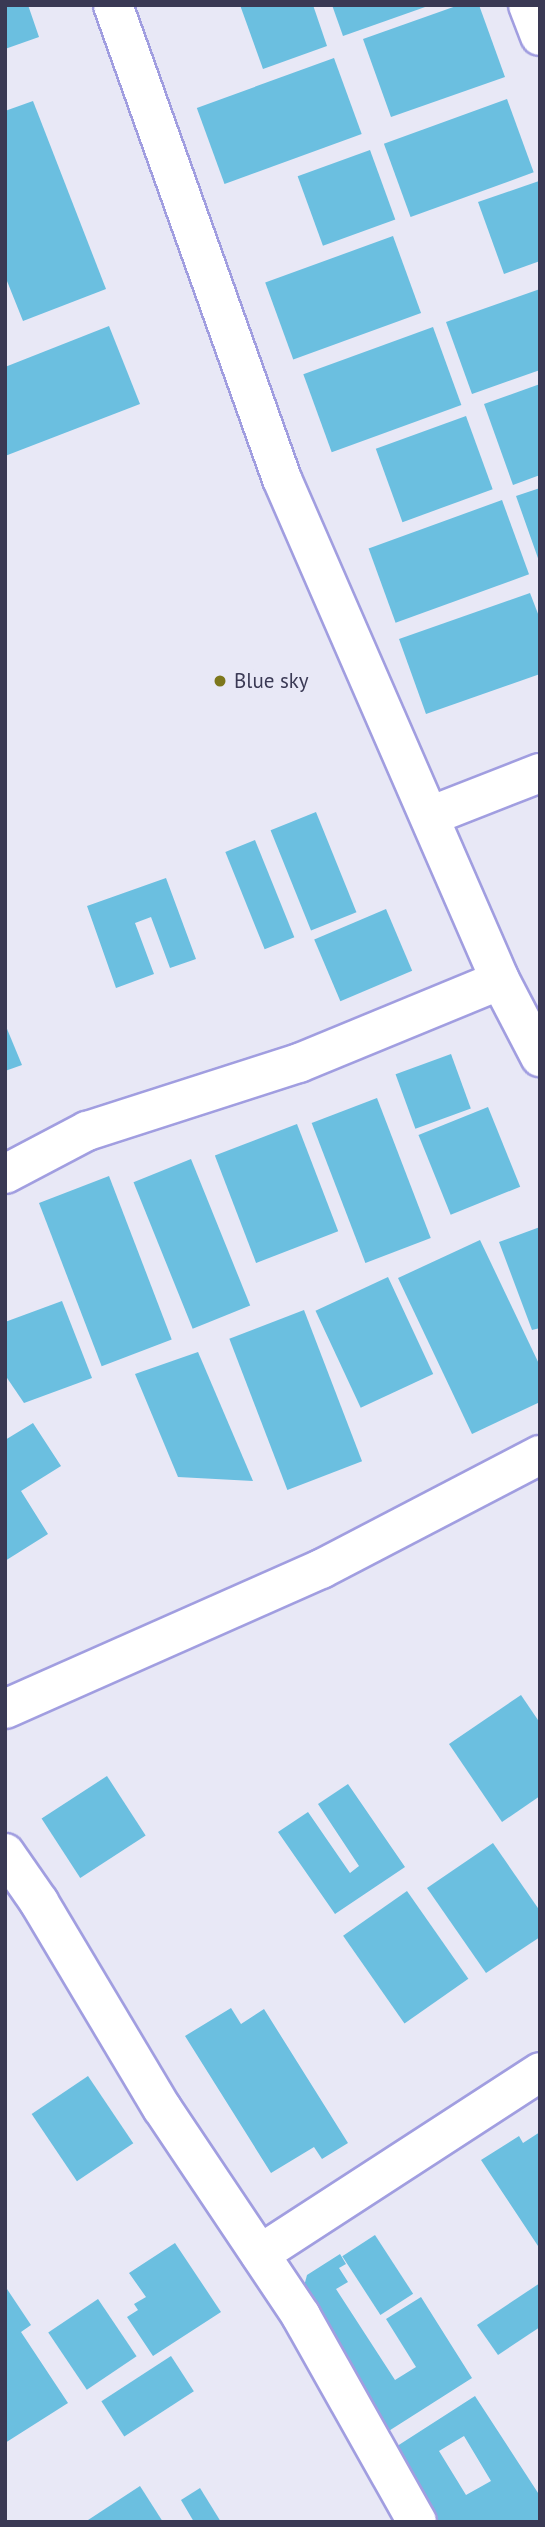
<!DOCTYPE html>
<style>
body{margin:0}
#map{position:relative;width:545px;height:2527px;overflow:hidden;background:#e8e8f6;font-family:"PT Sans",sans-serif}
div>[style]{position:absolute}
.building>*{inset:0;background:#6bbfe0;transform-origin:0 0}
.roads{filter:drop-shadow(2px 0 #a19ee0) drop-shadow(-2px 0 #a19ee0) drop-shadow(0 2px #a19ee0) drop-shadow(0 -2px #a19ee0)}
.street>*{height:38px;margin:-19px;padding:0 19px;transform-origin:19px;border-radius:19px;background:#fff}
.dots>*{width:19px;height:19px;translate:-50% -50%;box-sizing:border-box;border:4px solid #e8e8f6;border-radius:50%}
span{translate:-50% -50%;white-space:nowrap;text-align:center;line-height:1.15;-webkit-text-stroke:7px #e8e8f6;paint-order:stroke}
.poi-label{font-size:21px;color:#3a3954}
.left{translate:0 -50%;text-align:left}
.frame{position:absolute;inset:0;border:7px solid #3a3954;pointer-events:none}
</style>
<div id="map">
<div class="building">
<div style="clip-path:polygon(5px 5px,28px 5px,39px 37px,5px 49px)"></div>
<div style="clip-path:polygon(240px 5px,313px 5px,327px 46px,263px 69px)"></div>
<div style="clip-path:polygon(332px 5px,428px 5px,428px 6px,343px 36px)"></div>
<div style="clip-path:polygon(459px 5px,479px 5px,505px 77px,391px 117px,363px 39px)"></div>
<div style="left:334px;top:58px;width:81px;height:146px;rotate:70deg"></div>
<div style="left:507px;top:99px;width:78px;height:131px;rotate:70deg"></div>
<div style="clip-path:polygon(33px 101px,106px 289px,23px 321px,5px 276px,5px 111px)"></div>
<div style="left:370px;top:150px;width:74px;height:77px;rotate:70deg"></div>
<div style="clip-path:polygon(539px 181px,540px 261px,504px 274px,478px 202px)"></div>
<div style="left:393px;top:236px;width:82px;height:136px;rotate:70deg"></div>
<div style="clip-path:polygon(540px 289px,540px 370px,472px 394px,446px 322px)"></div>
<div style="clip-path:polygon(109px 326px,140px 404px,5px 456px,5px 367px)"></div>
<div style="left:433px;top:327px;width:83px;height:138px;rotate:70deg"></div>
<div style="clip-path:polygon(540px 384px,540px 475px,513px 485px,484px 404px)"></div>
<div style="left:466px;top:416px;width:78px;height:96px;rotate:70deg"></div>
<div style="clip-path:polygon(540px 488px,540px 561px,539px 561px,516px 496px)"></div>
<div style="left:502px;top:500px;width:79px;height:142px;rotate:70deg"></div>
<div style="clip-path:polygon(530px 593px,540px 619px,540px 674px,426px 714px,399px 639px)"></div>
<div style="left:316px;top:812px;width:108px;height:49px;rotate:68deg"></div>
<div style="left:255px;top:840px;width:105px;height:32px;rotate:68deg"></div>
<div style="clip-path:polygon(166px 878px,196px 959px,170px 968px,151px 917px,135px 923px,154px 974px,116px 988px,87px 906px)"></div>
<div style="left:386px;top:909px;width:67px;height:78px;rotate:67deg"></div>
<div style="clip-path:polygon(5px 1024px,22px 1065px,5px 1071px)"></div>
<div style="left:451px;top:1054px;width:58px;height:59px;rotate:70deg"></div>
<div style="left:377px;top:1098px;width:150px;height:70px;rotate:69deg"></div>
<div style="left:488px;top:1107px;width:86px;height:75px;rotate:68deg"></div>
<div style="left:297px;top:1124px;width:115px;height:88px;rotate:69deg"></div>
<div style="left:191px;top:1159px;width:158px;height:62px;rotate:68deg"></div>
<div style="left:109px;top:1176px;width:175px;height:75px;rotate:69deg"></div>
<div style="clip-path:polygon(540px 1227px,540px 1328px,532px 1330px,499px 1242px)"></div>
<div style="clip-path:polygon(480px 1240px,540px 1366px,540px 1402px,472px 1434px,398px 1278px)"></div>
<div style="left:388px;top:1277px;width:107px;height:80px;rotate:65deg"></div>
<div style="clip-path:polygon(62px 1301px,92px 1378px,24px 1403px,5px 1375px,5px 1322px)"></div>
<div style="left:304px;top:1310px;width:162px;height:80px;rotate:69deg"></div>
<div style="clip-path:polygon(198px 1352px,253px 1481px,178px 1477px,135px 1374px)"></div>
<div style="clip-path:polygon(33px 1423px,61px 1466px,21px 1491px,48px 1534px,5px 1561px,5px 1440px)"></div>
<div style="clip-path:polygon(521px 1695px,540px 1723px,540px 1796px,502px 1822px,449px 1744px)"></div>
<div style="left:107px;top:1776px;width:71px;height:78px;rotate:57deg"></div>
<div style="clip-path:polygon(348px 1784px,405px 1867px,335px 1914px,278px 1832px,308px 1812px,350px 1873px,359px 1866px,318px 1804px)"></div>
<div style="clip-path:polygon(493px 1843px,540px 1911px,540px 1937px,486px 1973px,427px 1888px)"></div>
<div style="left:407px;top:1891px;width:107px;height:78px;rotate:55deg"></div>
<div style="clip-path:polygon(231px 2008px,241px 2024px,264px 2009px,348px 2143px,322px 2159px,314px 2147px,271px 2173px,185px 2036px)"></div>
<div style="left:88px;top:2076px;width:81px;height:68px;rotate:56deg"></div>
<div style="clip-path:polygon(540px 2132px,540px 2249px,481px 2160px,519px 2136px,523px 2143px)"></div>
<div style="left:375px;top:2235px;width:70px;height:39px;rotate:57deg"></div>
<div style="clip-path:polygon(175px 2243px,221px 2312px,153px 2356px,127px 2317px,138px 2310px,134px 2304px,146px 2297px,129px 2273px)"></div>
<div style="clip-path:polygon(340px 2254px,346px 2264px,339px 2268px,348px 2282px,336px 2289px,395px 2380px,416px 2367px,386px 2319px,421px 2297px,472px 2378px,384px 2434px,300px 2301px,307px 2275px)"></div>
<div style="clip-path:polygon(540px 2283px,540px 2327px,498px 2355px,477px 2325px)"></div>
<div style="clip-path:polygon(5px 2286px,31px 2325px,21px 2332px,68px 2403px,5px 2443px)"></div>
<div style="left:98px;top:2299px;width:69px;height:60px;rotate:56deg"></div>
<div style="left:171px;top:2356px;width:42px;height:83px;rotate:57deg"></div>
<div style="clip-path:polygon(evenodd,475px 2396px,540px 2496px,540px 2522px,437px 2522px,391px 2450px,475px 2396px,464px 2436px,491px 2481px,466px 2495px,439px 2451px,464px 2436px)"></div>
<div style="clip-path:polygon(140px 2486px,163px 2522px,85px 2522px)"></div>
<div style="clip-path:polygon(200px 2488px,221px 2522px,194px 2522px,181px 2500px)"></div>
</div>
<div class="roads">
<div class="street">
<div style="left:113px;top:5px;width:503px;rotate:70.38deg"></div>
<div style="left:282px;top:479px;width:546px;rotate:66.48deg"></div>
<div style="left:500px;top:980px;width:87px;rotate:62.5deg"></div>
<div style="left:528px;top:5px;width:33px;rotate:69deg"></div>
<div style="left:430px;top:816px;width:118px;rotate:-21.4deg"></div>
<div style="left:5px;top:1174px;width:93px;rotate:-27.7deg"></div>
<div style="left:87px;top:1131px;width:223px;rotate:-17.8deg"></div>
<div style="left:299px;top:1063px;width:217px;rotate:-22.4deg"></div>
<div style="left:5px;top:1709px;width:346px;rotate:-23.9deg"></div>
<div style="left:321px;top:1569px;width:247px;rotate:-27.5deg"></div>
<div style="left:5px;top:1853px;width:60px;rotate:55.2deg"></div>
<div style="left:39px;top:1902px;width:240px;rotate:59.2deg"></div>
<div style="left:162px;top:2108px;width:250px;rotate:56.2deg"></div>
<div style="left:301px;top:2316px;width:236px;rotate:60.6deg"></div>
<div style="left:260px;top:2254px;width:334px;rotate:-33deg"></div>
</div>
</div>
<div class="dots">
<div style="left:220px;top:681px;background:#7d771c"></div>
</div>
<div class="poi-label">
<span class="left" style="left:234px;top:681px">Blue sky</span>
</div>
<div class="frame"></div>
</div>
